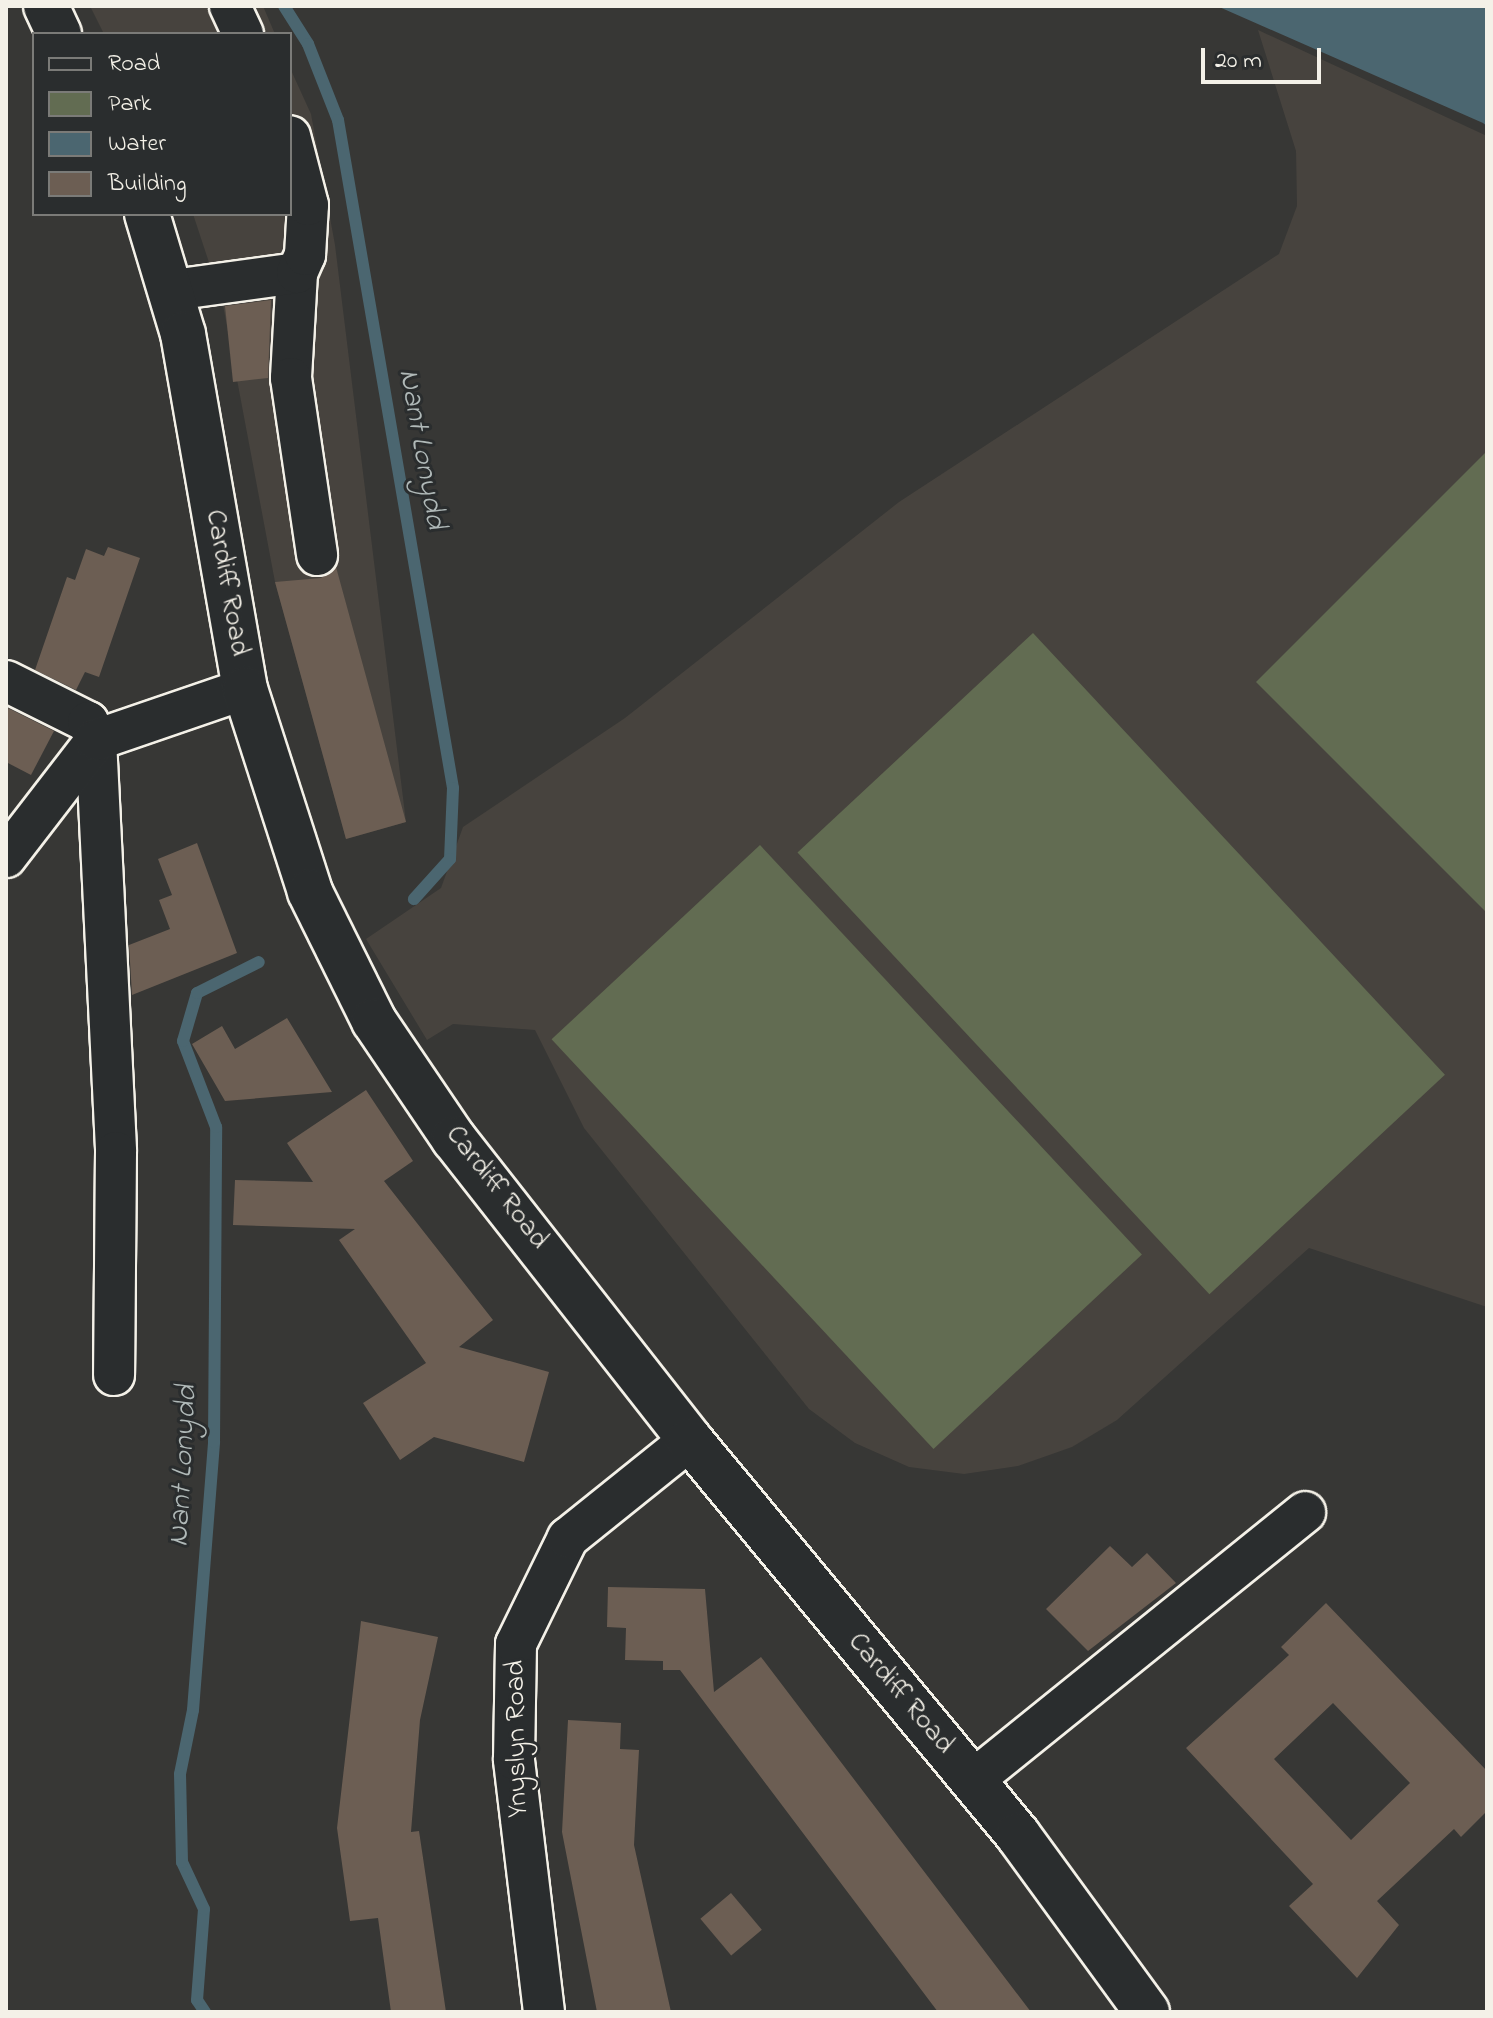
<!DOCTYPE html>
<style>
body{margin:0}
#map{position:relative;width:1493px;height:2018px;overflow:hidden;background:#373735;font-family:"Indie Flower",sans-serif}
div>[style]{position:absolute}
.built>*{inset:0;background:#47433e}
.green>*{inset:0;background:#626c52;transform-origin:0 0}
.water>*{inset:0;background:#4b6670}
.stream>*{height:12px;margin:-6px;padding:0 6px;transform-origin:6px;border-radius:6px;background:#4b6670}
.building>*{inset:0;background:#6c5e53;transform-origin:0 0}
.roads{filter:drop-shadow(2px 0 #f4f1e8) drop-shadow(-2px 0 #f4f1e8) drop-shadow(0 2px #f4f1e8) drop-shadow(0 -2px #f4f1e8)}
.minor>*{height:40px;margin:-20px;padding:0 20px;transform-origin:20px;border-radius:20px;background:#2a2d2e}
.major>*{height:44px;margin:-22px;padding:0 22px;transform-origin:22px;border-radius:22px;background:#2a2d2e}
span{translate:-50% -50%;white-space:nowrap;text-align:center;line-height:1.15;-webkit-text-stroke:6px #2a2d2e;paint-order:stroke}
.street-label{font-size:28px;color:#f4f1e8}
.water-label{font-size:30px;color:#b0b9b8;font-style:italic}
.frame{position:absolute;inset:0;border:8px solid #f4f1e8;pointer-events:none}
.legend{position:absolute;left:32px;top:32px;width:260px;height:184px;box-sizing:border-box;background:#2a2d2e;border:2px solid #7b7b78;margin:0;padding:10px 14px;list-style:none;font-size:24px;color:#f4f1e8}
.legend li{display:flex;align-items:center;gap:16px;height:40px}
.legend b{width:40px;border:2px solid #7b7b78}
.scale{position:absolute;left:1201px;top:48px;width:120px;height:36px;box-sizing:border-box;border:4px solid #f4f1e8;border-top:0;padding-left:10px;font-size:24px;line-height:28px;white-space:nowrap;color:#f4f1e8;-webkit-text-stroke:6px #2a2d2e;paint-order:stroke}
</style>
<div id="map">
<div class="built">
<div style="clip-path:polygon(90px 6px,263px 6px,275px 34px,104px 34px)"></div>
<div style="clip-path:polygon(1258px 30px,1487px 136px,1487px 1307px,1309px 1248px,1117px 1420px,1072px 1447px,1018px 1466px,964px 1474px,909px 1467px,855px 1443px,809px 1409px,584px 1128px,535px 1030px,453px 1024px,427px 1040px,366px 939px,441px 888px,463px 827px,625px 718px,899px 502px,1279px 254px,1297px 206px,1296px 151px)"></div>
<div style="clip-path:polygon(290px 68px,311px 114px,335px 245px,406px 822px,346px 839px,275px 582px,223px 305px,193px 214px,290px 214px)"></div>
</div>
<div class="green">
<div style="clip-path:polygon(1487px 451px,1487px 913px,1256px 682px)"></div>
<div style="left:1033px;top:633px;width:604px;height:322px;rotate:47deg"></div>
<div style="left:760px;top:845px;width:560px;height:285px;rotate:47deg"></div>
</div>
<div class="water">
<div style="clip-path:polygon(1217px 6px,1487px 6px,1487px 126px,1483px 123px)"></div>
</div>
<div class="stream">
<div style="left:284px;top:6px;width:45px;rotate:57.7deg"></div>
<div style="left:308px;top:44px;width:82px;rotate:68.5deg"></div>
<div style="left:338px;top:120px;width:678px;rotate:80.23deg"></div>
<div style="left:453px;top:788px;width:71px;rotate:92.4deg"></div>
<div style="left:450px;top:859px;width:54px;rotate:132deg"></div>
<div style="left:205px;top:2012px;width:14px;rotate:-124deg"></div>
<div style="left:197px;top:2000px;width:91px;rotate:-85.6deg"></div>
<div style="left:204px;top:1909px;width:52px;rotate:-115.1deg"></div>
<div style="left:182px;top:1862px;width:88px;rotate:-91.3deg"></div>
<div style="left:180px;top:1774px;width:65px;rotate:-78.5deg"></div>
<div style="left:193px;top:1710px;width:269px;rotate:-85.5deg"></div>
<div style="left:214px;top:1442px;width:315px;rotate:-89.6deg"></div>
<div style="left:216px;top:1127px;width:92px;rotate:-111deg"></div>
<div style="left:183px;top:1041px;width:50px;rotate:-73.7deg"></div>
<div style="left:197px;top:993px;width:69px;rotate:-26.6deg"></div>
</div>
<div class="building">
<div style="clip-path:polygon(271px 300px,268px 378px,233px 382px,225px 306px)"></div>
<div style="clip-path:polygon(108px 547px,140px 558px,99px 677px,85px 672px,76px 690px,35px 670px,67px 577px,75px 580px,86px 549px,104px 556px)"></div>
<div style="clip-path:polygon(336px 567px,406px 822px,346px 839px,275px 582px,321px 578px)"></div>
<div style="clip-path:polygon(6px 707px,54px 731px,31px 775px,6px 762px)"></div>
<div style="clip-path:polygon(197px 843px,237px 953px,132px 995px,129px 945px,170px 929px,159px 900px,172px 895px,158px 859px)"></div>
<div style="clip-path:polygon(287px 1018px,332px 1092px,225px 1101px,192px 1044px,222px 1026px,235px 1049px)"></div>
<div style="clip-path:polygon(366px 1090px,413px 1161px,384px 1181px,493px 1320px,459px 1347px,549px 1372px,524px 1462px,434px 1437px,400px 1460px,363px 1403px,426px 1363px,339px 1240px,355px 1229px,233px 1225px,235px 1180px,313px 1182px,287px 1143px)"></div>
<div style="clip-path:polygon(1110px 1546px,1132px 1567px,1147px 1553px,1176px 1583px,1088px 1651px,1046px 1609px)"></div>
<div style="clip-path:polygon(608px 1587px,705px 1589px,714px 1692px,761px 1657px,1031px 2012px,938px 2012px,680px 1670px,663px 1670px,663px 1661px,625px 1660px,626px 1628px,607px 1627px)"></div>
<div style="clip-path:polygon(evenodd,1326px 1603px,1487px 1771px,1487px 1811px,1461px 1837px,1454px 1829px,1377px 1901px,1399px 1925px,1357px 1978px,1289px 1906px,1313px 1884px,1186px 1748px,1289px 1655px,1281px 1647px,1326px 1603px,1333px 1703px,1410px 1783px,1351px 1840px,1274px 1759px,1333px 1703px)"></div>
<div style="clip-path:polygon(361px 1621px,438px 1637px,420px 1720px,411px 1832px,419px 1831px,446px 2012px,391px 2012px,378px 1918px,350px 1921px,337px 1828px)"></div>
<div style="clip-path:polygon(568px 1720px,621px 1723px,620px 1749px,639px 1750px,634px 1845px,671px 2012px,597px 2012px,562px 1832px)"></div>
<div style="left:731px;top:1893px;width:48px;height:40px;rotate:50deg"></div>
</div>
<div class="roads">
<div class="minor">
<div style="left:230px;top:6px;width:31px;rotate:65deg"></div>
<div style="left:297px;top:273px;width:105px;rotate:93.3deg"></div>
<div style="left:291px;top:378px;width:179px;rotate:81.6deg"></div>
<div style="left:173px;top:290px;width:125px;rotate:-7.8deg"></div>
<div style="left:297px;top:273px;width:20px;rotate:-66deg"></div>
<div style="left:305px;top:255px;width:50px;rotate:-86.6deg"></div>
<div style="left:308px;top:205px;width:71px;rotate:-104.6deg"></div>
<div style="left:6px;top:681px;width:92px;rotate:26.6deg"></div>
<div style="left:88px;top:722px;width:20px;rotate:66deg"></div>
<div style="left:96px;top:740px;width:412px;rotate:87.2deg"></div>
<div style="left:116px;top:1152px;width:223px;rotate:90.5deg"></div>
<div style="left:6px;top:857px;width:148px;rotate:-52.4deg"></div>
<div style="left:96px;top:740px;width:157px;rotate:-18.9deg"></div>
<div style="left:972px;top:1781px;width:428px;rotate:-38.9deg"></div>
<div style="left:544px;top:2012px;width:255px;rotate:-96.8deg"></div>
<div style="left:514px;top:1759px;width:115px;rotate:-89deg"></div>
<div style="left:516px;top:1644px;width:118px;rotate:-63.9deg"></div>
<div style="left:568px;top:1538px;width:156px;rotate:-38.8deg"></div>
</div>
<div class="major">
<div style="left:46px;top:6px;width:31px;rotate:65deg"></div>
<div style="left:147px;top:214px;width:125px;rotate:73.3deg"></div>
<div style="left:183px;top:334px;width:360px;rotate:80.1deg"></div>
<div style="left:245px;top:689px;width:213px;rotate:72.2deg"></div>
<div style="left:310px;top:892px;width:144px;rotate:63.6deg"></div>
<div style="left:374px;top:1021px;width:143px;rotate:55.9deg"></div>
<div style="left:454px;top:1139px;width:382px;rotate:51.9deg"></div>
<div style="left:690px;top:1440px;width:513px;rotate:50.29deg"></div>
<div style="left:1018px;top:1835px;width:219px;rotate:53.9deg"></div>
</div>
</div>
<div class="street-label">
<span style="left:226px;top:583px;rotate:80deg">Cardiff Road</span>
<span style="left:496px;top:1188px;rotate:52deg">Cardiff Road</span>
<span style="left:900px;top:1694px;rotate:50deg">Cardiff Road</span>
<span style="left:518px;top:1739px;rotate:-91deg">Ynyslyn Road</span>
</div>
<div class="water-label">
<span style="left:421px;top:449px;rotate:80deg">Nant Lonydd</span>
<span style="left:184px;top:1466px;rotate:-87deg">Nant Lonydd</span>
</div>
<div class="frame"></div>
<ul class="legend">
<li><b style="height:10px;background:#2a2d2e"></b>Road</li>
<li><b style="height:22px;background:#626c52"></b>Park</li>
<li><b style="height:22px;background:#4b6670"></b>Water</li>
<li><b style="height:22px;background:#6c5e53"></b>Building</li>
</ul>
<div class="scale">20 m</div>
</div>
